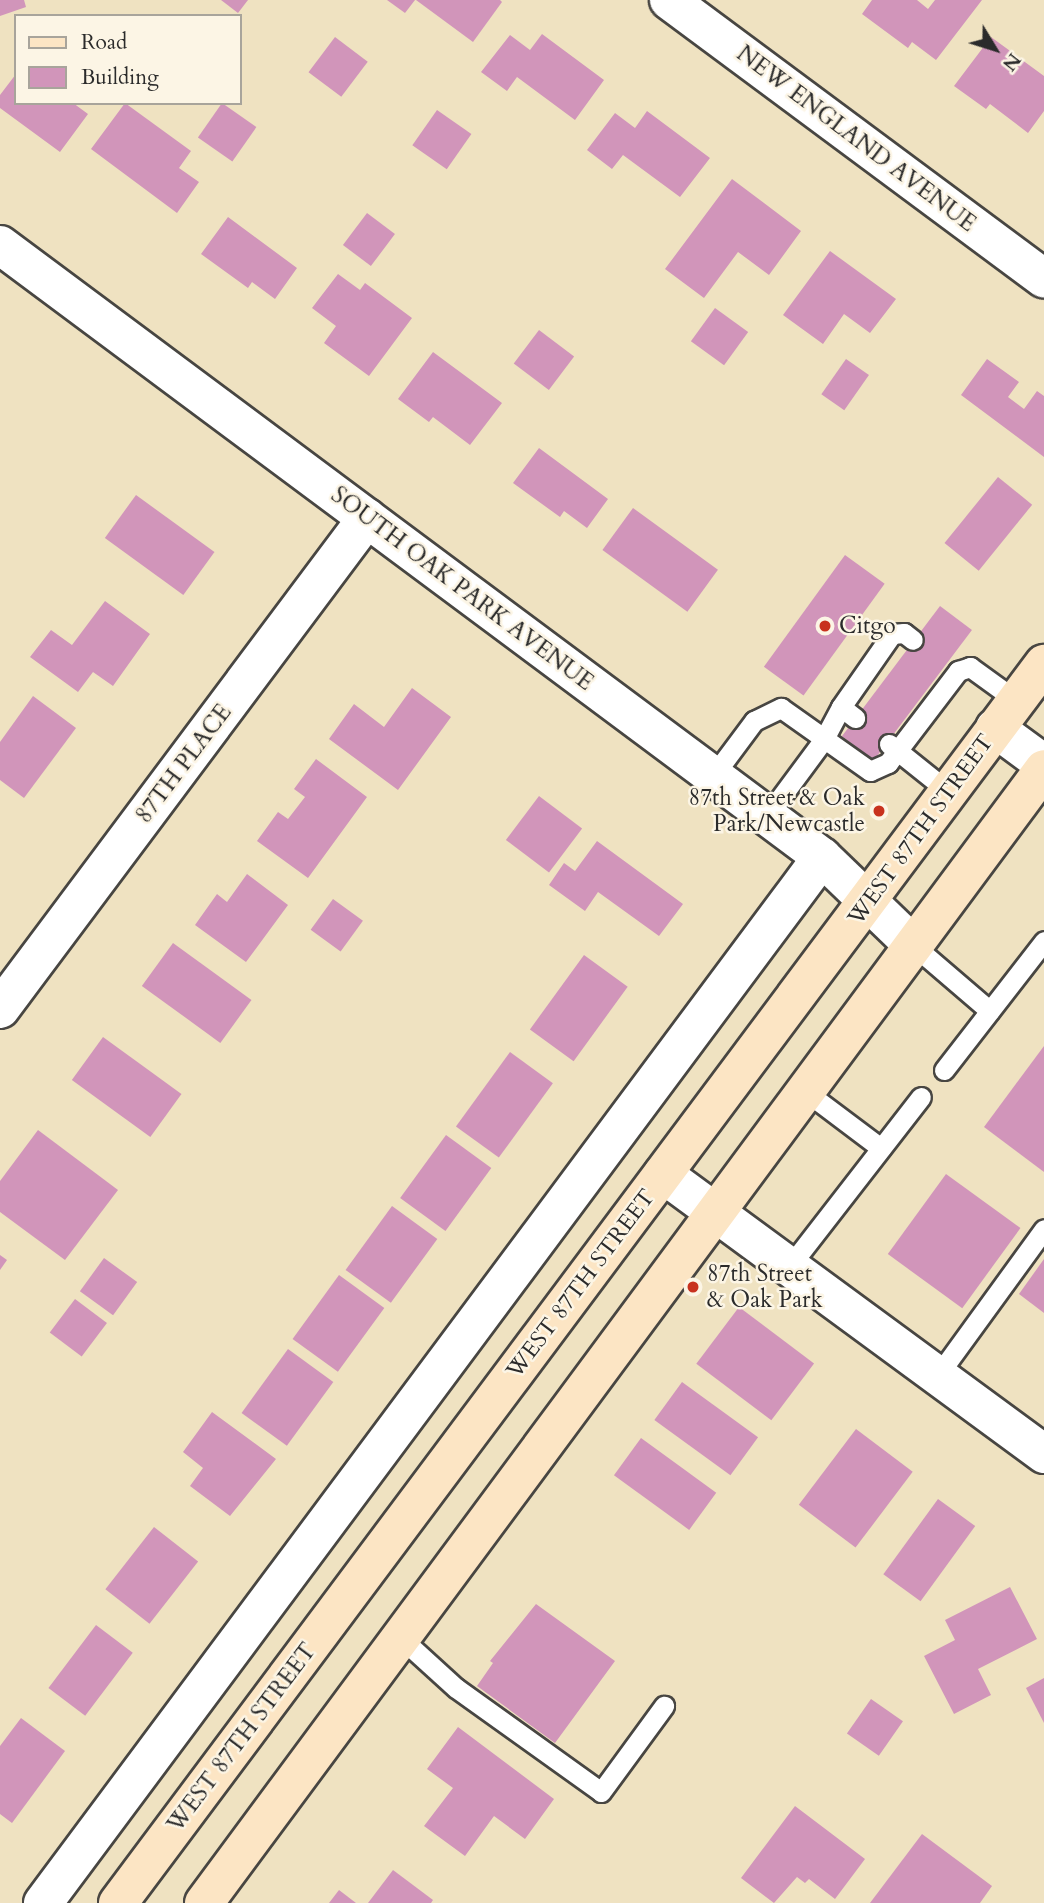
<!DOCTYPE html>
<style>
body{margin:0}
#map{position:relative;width:1044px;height:1903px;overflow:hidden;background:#efe2c1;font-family:Cardo,serif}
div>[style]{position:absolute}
.building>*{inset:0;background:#d195ba;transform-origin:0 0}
.roads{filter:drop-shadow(2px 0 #484642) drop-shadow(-2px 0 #484642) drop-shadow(0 2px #484642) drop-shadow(0 -2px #484642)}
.service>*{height:19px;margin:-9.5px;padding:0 9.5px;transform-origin:9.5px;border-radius:9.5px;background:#fff}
.minor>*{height:38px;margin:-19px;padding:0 19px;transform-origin:19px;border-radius:19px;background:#fff}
.secondary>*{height:38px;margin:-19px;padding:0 19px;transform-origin:19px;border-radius:19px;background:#fce5c4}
.dots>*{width:19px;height:19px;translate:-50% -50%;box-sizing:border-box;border:4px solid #fcf5e5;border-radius:50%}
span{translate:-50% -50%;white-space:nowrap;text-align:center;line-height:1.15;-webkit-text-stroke:5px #fcf5e5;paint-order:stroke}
.street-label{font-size:23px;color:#2b2b2b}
.poi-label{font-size:23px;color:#2b2b2b}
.left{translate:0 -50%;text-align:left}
.right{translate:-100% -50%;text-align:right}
.legend{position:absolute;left:14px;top:14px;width:228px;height:91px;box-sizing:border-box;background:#fcf5e5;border:2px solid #a8a49b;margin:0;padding:9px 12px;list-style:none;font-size:21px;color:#2b2b2b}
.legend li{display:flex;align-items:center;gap:14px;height:35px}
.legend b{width:35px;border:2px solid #a8a49b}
.north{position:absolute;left:960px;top:14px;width:70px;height:70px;-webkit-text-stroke:5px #fcf5e5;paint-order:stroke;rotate:128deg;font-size:19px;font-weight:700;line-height:28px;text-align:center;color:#2b2b2b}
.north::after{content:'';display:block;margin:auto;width:24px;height:32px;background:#2b2b2b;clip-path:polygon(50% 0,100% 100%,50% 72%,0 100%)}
</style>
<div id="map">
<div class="building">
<div style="clip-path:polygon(0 0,24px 0,26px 7px,0 16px)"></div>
<div style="clip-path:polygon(221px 0,248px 0,238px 13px)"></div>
<div style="clip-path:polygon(387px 0,415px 0,405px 13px)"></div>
<div style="clip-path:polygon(416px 0,500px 0,502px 2px,473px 42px)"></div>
<div style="clip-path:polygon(872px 0,917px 0,928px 9px,935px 0,982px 0,936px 60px,912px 42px,908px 48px,862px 14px)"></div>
<div style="clip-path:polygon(542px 34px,604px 80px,575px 120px,517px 77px,507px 91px,481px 72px,510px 35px,530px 50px)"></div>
<div style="left:335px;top:37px;width:41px;height:44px;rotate:37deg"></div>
<div style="clip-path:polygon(991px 37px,1044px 76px,1044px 111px,1028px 133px,990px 104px,986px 109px,954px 86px)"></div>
<div style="clip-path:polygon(16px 74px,16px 103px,73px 103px,88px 114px,60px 152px,0 108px,0 95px)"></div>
<div style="clip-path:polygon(125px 103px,191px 151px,179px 168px,199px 182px,177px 213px,91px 149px)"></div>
<div style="left:222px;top:103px;width:42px;height:42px;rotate:35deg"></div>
<div style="left:437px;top:110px;width:42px;height:43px;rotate:35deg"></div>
<div style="clip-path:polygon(647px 111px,710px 158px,680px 197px,623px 155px,612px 169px,587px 150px,615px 113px,635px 128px)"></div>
<div style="clip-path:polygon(732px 179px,801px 231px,769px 275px,738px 252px,704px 298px,665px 269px)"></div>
<div style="left:367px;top:213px;width:35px;height:40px;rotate:37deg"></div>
<div style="clip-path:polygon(228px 217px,297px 268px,275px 299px,252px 282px,248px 288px,201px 254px)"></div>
<div style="clip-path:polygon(830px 251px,896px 299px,870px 333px,844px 314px,823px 344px,783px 315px)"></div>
<div style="clip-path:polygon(338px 274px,360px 290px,365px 283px,412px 318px,369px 376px,324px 343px,336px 326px,312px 308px)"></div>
<div style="left:715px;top:308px;width:41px;height:41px;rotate:36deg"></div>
<div style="left:539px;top:330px;width:44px;height:42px;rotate:37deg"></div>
<div style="clip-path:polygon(433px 352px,502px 403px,470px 445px,433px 417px,429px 422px,398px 399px)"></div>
<div style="left:846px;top:359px;width:28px;height:43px;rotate:35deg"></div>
<div style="clip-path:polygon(987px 359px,1019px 382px,1008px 397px,1024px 409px,1037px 391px,1044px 396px,1044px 457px,961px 395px)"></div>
<div style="clip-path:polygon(539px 448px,608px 499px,587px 528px,564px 511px,560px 517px,513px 483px)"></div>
<div style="left:998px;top:477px;width:44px;height:85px;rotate:39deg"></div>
<div style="left:136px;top:495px;width:97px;height:53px;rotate:36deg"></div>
<div style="left:633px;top:508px;width:105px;height:52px;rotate:36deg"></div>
<div style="left:845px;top:555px;width:49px;height:138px;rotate:36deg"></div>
<div style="clip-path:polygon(105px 601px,150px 634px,113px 686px,93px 672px,78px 692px,30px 657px,51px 630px,72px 645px)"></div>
<div style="left:940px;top:606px;width:40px;height:163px;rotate:37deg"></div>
<div style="clip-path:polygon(412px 688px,451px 717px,398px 790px,329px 739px,354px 704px,384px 727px)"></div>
<div style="clip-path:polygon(33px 696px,76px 728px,24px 798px,0 780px,0 742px)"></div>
<div style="clip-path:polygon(316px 759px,367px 797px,308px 878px,257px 841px,278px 812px,288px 819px,305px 797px,294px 789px)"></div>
<div style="left:539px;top:796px;width:54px;height:55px;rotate:37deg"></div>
<div style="clip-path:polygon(597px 841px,683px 904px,659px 936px,598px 892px,585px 911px,549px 885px,564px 863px,575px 871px)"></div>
<div style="clip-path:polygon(247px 874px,288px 905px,246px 962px,195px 925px,217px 894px,227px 902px)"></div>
<div style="left:333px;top:899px;width:37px;height:38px;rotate:36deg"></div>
<div style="left:173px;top:943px;width:97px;height:53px;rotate:36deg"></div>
<div style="left:584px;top:955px;width:54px;height:92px;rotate:36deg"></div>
<div style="left:103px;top:1037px;width:97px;height:53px;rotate:36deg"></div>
<div style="clip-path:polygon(1044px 1046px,1044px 1172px,984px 1127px)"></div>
<div style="left:510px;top:1052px;width:53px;height:92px;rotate:36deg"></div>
<div style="clip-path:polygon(38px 1130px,118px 1190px,65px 1260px,0 1212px,0 1181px)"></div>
<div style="left:446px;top:1135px;width:56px;height:78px;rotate:36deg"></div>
<div style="left:946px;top:1174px;width:92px;height:99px;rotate:36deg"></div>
<div style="left:392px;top:1206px;width:56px;height:79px;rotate:36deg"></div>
<div style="clip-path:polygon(0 1255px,7px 1260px,0 1270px)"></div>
<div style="left:104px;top:1258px;width:41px;height:41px;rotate:36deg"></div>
<div style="clip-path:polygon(1044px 1259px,1044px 1313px,1019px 1294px)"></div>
<div style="left:339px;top:1275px;width:56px;height:79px;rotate:36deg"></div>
<div style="left:75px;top:1299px;width:40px;height:42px;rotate:37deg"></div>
<div style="left:739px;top:1307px;width:94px;height:71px;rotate:37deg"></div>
<div style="left:288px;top:1349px;width:56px;height:79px;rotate:36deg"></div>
<div style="left:682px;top:1382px;width:94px;height:47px;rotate:36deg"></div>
<div style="clip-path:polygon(212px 1412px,276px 1459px,230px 1516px,190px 1486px,203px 1468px,183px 1452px)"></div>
<div style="left:856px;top:1429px;width:71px;height:95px;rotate:37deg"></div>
<div style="left:641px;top:1438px;width:93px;height:46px;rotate:36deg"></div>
<div style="left:938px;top:1499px;width:46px;height:93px;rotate:36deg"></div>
<div style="left:154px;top:1527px;width:56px;height:79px;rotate:38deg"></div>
<div style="clip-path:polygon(1010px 1587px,1037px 1639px,978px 1669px,991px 1695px,954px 1714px,924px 1656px,955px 1640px,945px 1620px)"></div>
<div style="clip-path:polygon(536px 1604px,615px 1661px,555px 1743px,477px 1686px,493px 1663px,490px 1661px)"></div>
<div style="left:96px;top:1625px;width:46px;height:79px;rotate:37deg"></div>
<div style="clip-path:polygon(1044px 1678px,1044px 1723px,1026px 1688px)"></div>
<div style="left:871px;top:1699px;width:39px;height:42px;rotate:35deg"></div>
<div style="clip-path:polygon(21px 1718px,65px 1751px,12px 1823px,0 1814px,0 1746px)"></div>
<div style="clip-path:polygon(458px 1727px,554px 1799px,525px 1839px,494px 1816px,465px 1856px,424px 1826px,453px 1788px,427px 1769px)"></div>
<div style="clip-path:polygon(795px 1806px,865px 1859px,835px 1899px,809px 1879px,805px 1883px,797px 1877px,774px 1903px,741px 1878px)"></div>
<div style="clip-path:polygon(922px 1834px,992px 1886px,980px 1903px,870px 1903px)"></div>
<div style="clip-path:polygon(393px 1870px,433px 1900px,431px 1903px,368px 1903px)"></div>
<div style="clip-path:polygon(339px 1890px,356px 1903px,329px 1903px)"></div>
</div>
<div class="roads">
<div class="service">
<div style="left:841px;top:707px;width:18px;rotate:38deg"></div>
<div style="left:889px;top:744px;width:77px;rotate:38.7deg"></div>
<div style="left:713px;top:776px;width:69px;rotate:-53.3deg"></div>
<div style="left:754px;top:721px;width:30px;rotate:-26deg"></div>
<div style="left:781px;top:708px;width:109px;rotate:35.3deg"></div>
<div style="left:870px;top:771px;width:20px;rotate:-24deg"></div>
<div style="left:888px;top:763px;width:116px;rotate:-52.7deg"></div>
<div style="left:958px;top:671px;width:13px;rotate:-18deg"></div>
<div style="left:970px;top:667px;width:58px;rotate:35.9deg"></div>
<div style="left:767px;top:816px;width:96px;rotate:-53.5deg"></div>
<div style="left:824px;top:739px;width:36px;rotate:-62deg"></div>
<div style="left:841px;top:707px;width:89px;rotate:-55.1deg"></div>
<div style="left:892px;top:634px;width:12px;rotate:-5deg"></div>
<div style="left:904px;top:633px;width:11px;rotate:38deg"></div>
<div style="left:913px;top:945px;width:101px;rotate:40.6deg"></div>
<div style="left:944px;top:1070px;width:163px;rotate:-52.2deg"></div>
<div style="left:805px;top:1091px;width:95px;rotate:36.9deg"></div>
<div style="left:789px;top:1267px;width:215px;rotate:-52.2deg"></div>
<div style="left:938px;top:1375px;width:180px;rotate:-54deg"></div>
<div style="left:401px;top:1638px;width:74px;rotate:42.3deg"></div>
<div style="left:456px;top:1688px;width:178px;rotate:35.6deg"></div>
<div style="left:601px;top:1792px;width:107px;rotate:-53.8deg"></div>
</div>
<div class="minor">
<div style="left:669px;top:0;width:467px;rotate:36.6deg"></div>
<div style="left:0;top:245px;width:1025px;rotate:36.67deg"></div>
<div style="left:822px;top:857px;width:127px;rotate:44deg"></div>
<div style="left:995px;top:728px;width:61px;rotate:36.3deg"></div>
<div style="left:0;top:1009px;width:613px;rotate:-53.22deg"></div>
<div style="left:663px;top:1174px;width:473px;rotate:36.3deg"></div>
<div style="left:43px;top:1903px;width:1304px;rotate:-53.32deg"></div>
</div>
<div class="secondary">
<div style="left:118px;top:1903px;width:1547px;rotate:-53.23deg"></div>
<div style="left:204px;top:1903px;width:1411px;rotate:-53.47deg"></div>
</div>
</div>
<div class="dots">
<div style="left:825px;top:626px;background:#c8321e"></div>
<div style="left:879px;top:811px;background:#c8321e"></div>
<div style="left:693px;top:1287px;background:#c8321e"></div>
</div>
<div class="street-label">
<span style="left:856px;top:139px;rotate:37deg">NEW ENGLAND AVENUE</span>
<span style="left:462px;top:589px;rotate:37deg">SOUTH OAK PARK AVENUE</span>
<span style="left:184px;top:764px;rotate:-53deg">87TH PLACE</span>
<span style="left:921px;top:830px;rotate:-54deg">WEST 87TH STREET</span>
<span style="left:581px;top:1284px;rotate:-53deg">WEST 87TH STREET</span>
<span style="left:242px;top:1738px;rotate:-53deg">WEST 87TH STREET</span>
</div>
<div class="poi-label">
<span class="left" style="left:839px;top:626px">Citgo</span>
<span class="right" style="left:865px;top:811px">87th Street &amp; Oak<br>Park/Newcastle</span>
<span class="left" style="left:707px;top:1287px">87th Street<br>&amp; Oak Park</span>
</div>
<ul class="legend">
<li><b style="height:9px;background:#fce5c4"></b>Road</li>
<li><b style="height:19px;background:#d195ba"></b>Building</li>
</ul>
<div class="north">N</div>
</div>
